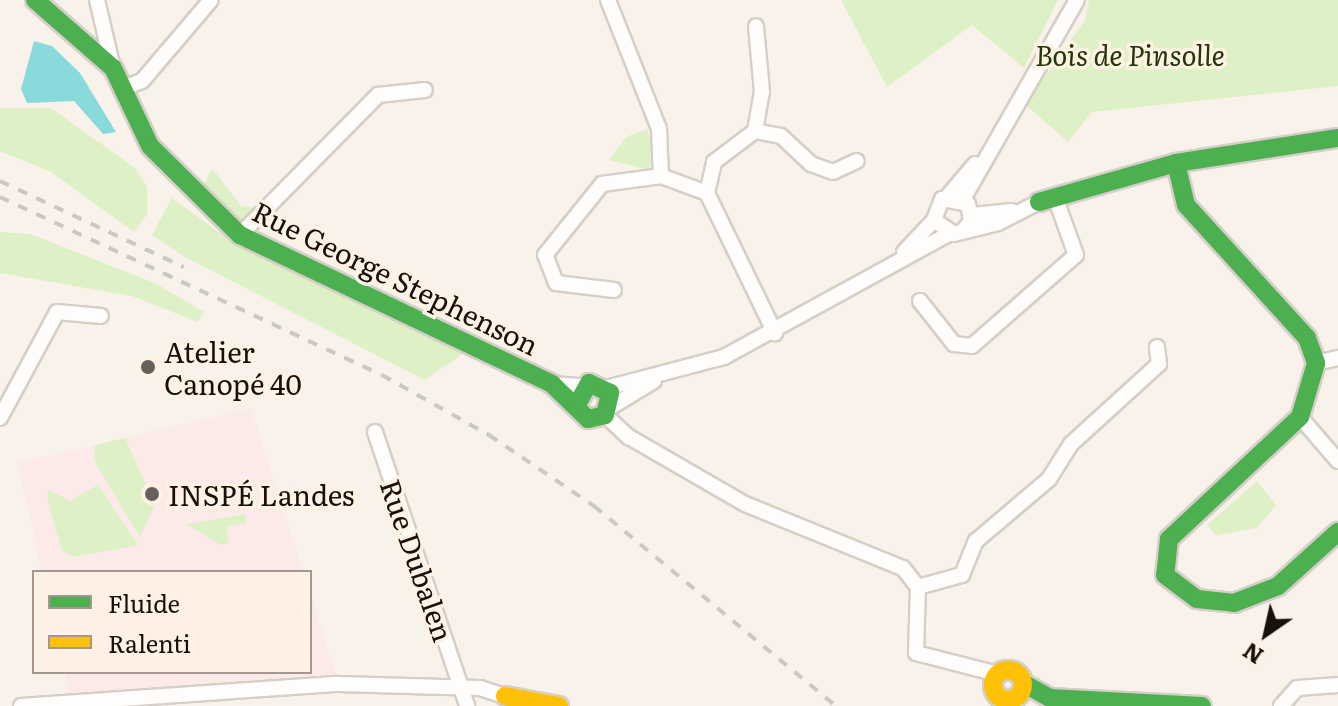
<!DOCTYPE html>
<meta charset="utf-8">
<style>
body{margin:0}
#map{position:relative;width:1338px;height:706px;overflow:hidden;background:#f9f2ea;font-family:Literata,serif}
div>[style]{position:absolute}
.education>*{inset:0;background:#fceae8}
.green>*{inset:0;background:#ddf0c6}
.water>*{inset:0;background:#89dada}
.roads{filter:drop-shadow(2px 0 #d5cfc8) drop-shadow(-2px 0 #d5cfc8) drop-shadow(0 2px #d5cfc8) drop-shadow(0 -2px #d5cfc8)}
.street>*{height:14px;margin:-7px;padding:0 7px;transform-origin:7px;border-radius:7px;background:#fefdfc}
.fast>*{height:18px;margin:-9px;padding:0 9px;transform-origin:9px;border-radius:9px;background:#4caf50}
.slow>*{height:18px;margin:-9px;padding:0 9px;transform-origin:9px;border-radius:9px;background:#ffc107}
.slow>.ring{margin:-9px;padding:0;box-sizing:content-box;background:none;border:18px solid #ffc107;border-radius:50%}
.rail>*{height:4px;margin-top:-2px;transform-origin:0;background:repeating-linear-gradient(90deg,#cac8c5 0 10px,transparent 0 20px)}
.dots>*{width:22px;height:22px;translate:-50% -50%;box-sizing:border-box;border:4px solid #fff2e4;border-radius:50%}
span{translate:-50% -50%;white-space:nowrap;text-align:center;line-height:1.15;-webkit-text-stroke:7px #fff2e4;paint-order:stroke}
.park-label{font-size:28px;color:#213a07;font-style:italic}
.street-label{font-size:28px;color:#17110c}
.poi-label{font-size:28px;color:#17110c}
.left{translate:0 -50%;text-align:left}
.legend{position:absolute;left:32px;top:570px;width:280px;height:104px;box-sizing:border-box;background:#fff2e4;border:2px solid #a2988e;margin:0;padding:10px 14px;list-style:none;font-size:24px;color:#17110c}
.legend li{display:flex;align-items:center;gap:16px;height:40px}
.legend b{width:40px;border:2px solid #a2988e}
.north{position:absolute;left:1226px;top:594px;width:80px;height:80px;-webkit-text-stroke:6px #fff2e4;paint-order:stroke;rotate:214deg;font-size:22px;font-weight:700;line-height:32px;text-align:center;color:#17110c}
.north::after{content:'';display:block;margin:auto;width:28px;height:36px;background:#17110c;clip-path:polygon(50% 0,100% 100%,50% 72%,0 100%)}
</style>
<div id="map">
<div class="education">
<div style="clip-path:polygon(251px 408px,303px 572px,42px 572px,18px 463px)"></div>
<div style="clip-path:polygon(310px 593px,337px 677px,70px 693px,65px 672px,310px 672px)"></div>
</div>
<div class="green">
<div style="clip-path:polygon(841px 0,1058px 0,1024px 68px,972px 25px,887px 87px)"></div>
<div style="clip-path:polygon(1089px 0,1338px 0,1338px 86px,1092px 112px,1068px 142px,1025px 104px,1085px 20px)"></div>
<div style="clip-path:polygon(0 108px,51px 108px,135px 168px,147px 187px,148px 213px,134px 232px,51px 172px,0 151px)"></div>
<div style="clip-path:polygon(647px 129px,656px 150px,649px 170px,609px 160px,626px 137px)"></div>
<div style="clip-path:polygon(212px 168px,241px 206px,257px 208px,243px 222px,202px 188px)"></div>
<div style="clip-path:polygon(172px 198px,239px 247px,467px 351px,425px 380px,183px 256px,152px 235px)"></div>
<div style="clip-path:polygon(0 232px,30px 234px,155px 283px,204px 312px,198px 322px,132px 296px,0 273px)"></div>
<div style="clip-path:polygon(125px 438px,155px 504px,140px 537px,94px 460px,95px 445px)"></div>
<div style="clip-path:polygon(1257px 481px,1276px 505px,1257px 528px,1216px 535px,1207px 525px)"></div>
<div style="clip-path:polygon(98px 485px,138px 545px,74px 557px,62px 551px,47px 496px,49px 490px,70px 501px)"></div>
<div style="clip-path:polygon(245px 514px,246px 523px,226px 527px,229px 542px,221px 545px,186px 524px)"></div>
</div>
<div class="water">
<div style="clip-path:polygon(34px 41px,52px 46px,80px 73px,116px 132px,103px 134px,74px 101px,27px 103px,21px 89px)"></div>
</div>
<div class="roads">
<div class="street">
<div style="left:97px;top:0;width:70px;rotate:76.8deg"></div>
<div style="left:608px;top:0;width:139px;rotate:68.4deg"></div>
<div style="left:659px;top:129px;width:47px;rotate:87.6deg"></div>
<div style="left:661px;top:176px;width:49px;rotate:20.3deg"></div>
<div style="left:707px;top:193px;width:156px;rotate:64.1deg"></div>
<div style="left:121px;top:89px;width:22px;rotate:-21deg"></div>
<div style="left:142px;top:81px;width:106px;rotate:-49.6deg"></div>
<div style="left:755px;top:131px;width:40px;rotate:-80deg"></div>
<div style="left:762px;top:92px;width:66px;rotate:-95.2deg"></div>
<div style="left:707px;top:193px;width:32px;rotate:-77deg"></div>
<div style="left:714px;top:162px;width:51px;rotate:-37.1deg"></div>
<div style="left:755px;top:131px;width:26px;rotate:11deg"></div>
<div style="left:781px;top:136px;width:41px;rotate:43deg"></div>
<div style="left:811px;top:164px;width:23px;rotate:20deg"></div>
<div style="left:833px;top:172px;width:26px;rotate:-25deg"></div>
<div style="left:948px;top:196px;width:42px;rotate:-49.8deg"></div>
<div style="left:963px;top:199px;width:229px;rotate:-60.2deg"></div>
<div style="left:972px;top:215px;width:40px;rotate:-5.7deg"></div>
<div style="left:963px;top:231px;width:13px;rotate:-51deg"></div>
<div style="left:971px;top:221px;width:17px;rotate:-100deg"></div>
<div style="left:968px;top:204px;width:26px;rotate:-169deg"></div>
<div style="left:942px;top:199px;width:22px;rotate:111deg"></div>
<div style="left:934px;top:220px;width:24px;rotate:35deg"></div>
<div style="left:954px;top:234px;width:45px;rotate:-14deg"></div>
<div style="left:998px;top:223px;width:46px;rotate:-27.1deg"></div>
<div style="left:240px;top:235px;width:197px;rotate:-45.4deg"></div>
<div style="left:378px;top:95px;width:47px;rotate:-6.1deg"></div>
<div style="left:904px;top:252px;width:44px;rotate:-46.8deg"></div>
<div style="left:614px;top:290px;width:58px;rotate:-173.1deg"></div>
<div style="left:556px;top:283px;width:30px;rotate:-111deg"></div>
<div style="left:545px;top:255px;width:91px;rotate:-51.2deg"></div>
<div style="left:602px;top:184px;width:60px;rotate:-7.7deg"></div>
<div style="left:920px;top:301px;width:55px;rotate:51.7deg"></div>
<div style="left:954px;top:344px;width:18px;rotate:6deg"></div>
<div style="left:972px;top:346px;width:138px;rotate:-41.2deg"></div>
<div style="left:1076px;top:255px;width:62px;rotate:-109.9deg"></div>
<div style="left:1316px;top:363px;width:23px;rotate:-13deg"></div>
<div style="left:552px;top:384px;width:31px;rotate:4deg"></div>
<div style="left:606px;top:388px;width:122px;rotate:-14.7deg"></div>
<div style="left:724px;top:357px;width:256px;rotate:-28.7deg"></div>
<div style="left:611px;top:407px;width:50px;rotate:-31.2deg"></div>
<div style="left:605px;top:415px;width:33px;rotate:43deg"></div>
<div style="left:629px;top:437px;width:134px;rotate:30deg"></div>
<div style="left:745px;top:504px;width:170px;rotate:22.1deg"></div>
<div style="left:903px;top:568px;width:24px;rotate:52deg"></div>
<div style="left:918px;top:587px;width:66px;rotate:91.7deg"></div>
<div style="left:916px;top:653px;width:85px;rotate:14.4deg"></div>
<div style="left:1300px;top:417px;width:58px;rotate:49.2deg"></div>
<div style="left:0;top:418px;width:120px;rotate:-61.7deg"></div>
<div style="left:57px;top:312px;width:44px;rotate:5.2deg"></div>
<div style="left:375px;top:432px;width:289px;rotate:71.4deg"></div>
<div style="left:918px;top:587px;width:46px;rotate:-15.3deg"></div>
<div style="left:962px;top:575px;width:37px;rotate:-68deg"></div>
<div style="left:976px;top:541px;width:96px;rotate:-40.3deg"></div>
<div style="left:1049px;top:479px;width:41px;rotate:-57.8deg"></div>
<div style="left:1071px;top:444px;width:119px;rotate:-42.3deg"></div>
<div style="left:1159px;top:364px;width:17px;rotate:-97deg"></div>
<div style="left:21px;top:706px;width:318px;rotate:-4deg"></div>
<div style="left:338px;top:684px;width:142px;rotate:1.6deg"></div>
<div style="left:480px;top:688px;width:26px;rotate:18deg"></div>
<div style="left:1281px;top:706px;width:24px;rotate:-48deg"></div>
<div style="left:1297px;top:688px;width:41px;rotate:-4.2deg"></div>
</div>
<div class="fast">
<div style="left:35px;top:0;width:103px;rotate:41.1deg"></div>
<div style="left:113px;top:68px;width:86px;rotate:64.6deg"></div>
<div style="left:150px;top:146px;width:127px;rotate:44.7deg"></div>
<div style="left:240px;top:235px;width:346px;rotate:25.5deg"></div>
<div style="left:552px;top:384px;width:50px;rotate:44.2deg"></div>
<div style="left:588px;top:419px;width:17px;rotate:-13deg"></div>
<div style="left:605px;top:415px;width:23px;rotate:-77deg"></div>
<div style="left:610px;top:393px;width:23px;rotate:-155deg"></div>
<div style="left:589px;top:383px;width:26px;rotate:119deg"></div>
<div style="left:1176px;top:163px;width:43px;rotate:76.6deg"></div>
<div style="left:1186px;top:205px;width:180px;rotate:47.7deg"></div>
<div style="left:1307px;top:338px;width:27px;rotate:70deg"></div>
<div style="left:1316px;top:363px;width:56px;rotate:106.5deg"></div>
<div style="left:1300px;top:417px;width:179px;rotate:137deg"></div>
<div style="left:1169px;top:539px;width:36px;rotate:96deg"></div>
<div style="left:1165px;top:575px;width:40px;rotate:37deg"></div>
<div style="left:1197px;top:599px;width:37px;rotate:6deg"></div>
<div style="left:1234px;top:603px;width:47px;rotate:-21.1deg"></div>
<div style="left:1278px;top:586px;width:81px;rotate:-42deg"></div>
<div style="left:1039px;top:202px;width:142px;rotate:-15.9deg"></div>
<div style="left:1176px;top:163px;width:164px;rotate:-8.8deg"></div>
<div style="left:1023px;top:683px;width:31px;rotate:29deg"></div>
<div style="left:1050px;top:698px;width:152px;rotate:3deg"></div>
</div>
<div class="slow">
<div class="ring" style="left:993px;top:670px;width:12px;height:12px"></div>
<div style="left:505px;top:696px;width:55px;rotate:10.5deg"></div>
</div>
</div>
<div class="rail">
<div style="left:0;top:181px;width:203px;rotate:25.1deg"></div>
<div style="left:0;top:197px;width:421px;rotate:25deg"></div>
<div style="left:382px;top:375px;width:123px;rotate:29.3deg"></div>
<div style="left:489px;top:435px;width:127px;rotate:34.1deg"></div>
<div style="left:594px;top:506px;width:314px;rotate:39.6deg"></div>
</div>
<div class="dots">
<div style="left:148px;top:367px;background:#66605a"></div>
<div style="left:152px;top:494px;background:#66605a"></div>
</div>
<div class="park-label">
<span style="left:1130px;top:54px">Bois de Pinsolle</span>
</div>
<div class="street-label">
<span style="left:396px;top:277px;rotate:26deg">Rue George Stephenson</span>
<span style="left:418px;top:560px;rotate:71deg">Rue Dubalen</span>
</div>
<div class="poi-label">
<span class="left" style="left:164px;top:367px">Atelier<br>Canopé 40</span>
<span class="left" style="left:168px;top:494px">INSPÉ Landes</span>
</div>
<ul class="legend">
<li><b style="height:10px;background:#4caf50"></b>Fluide</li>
<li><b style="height:10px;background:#ffc107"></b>Ralenti</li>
</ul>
<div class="north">N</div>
</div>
